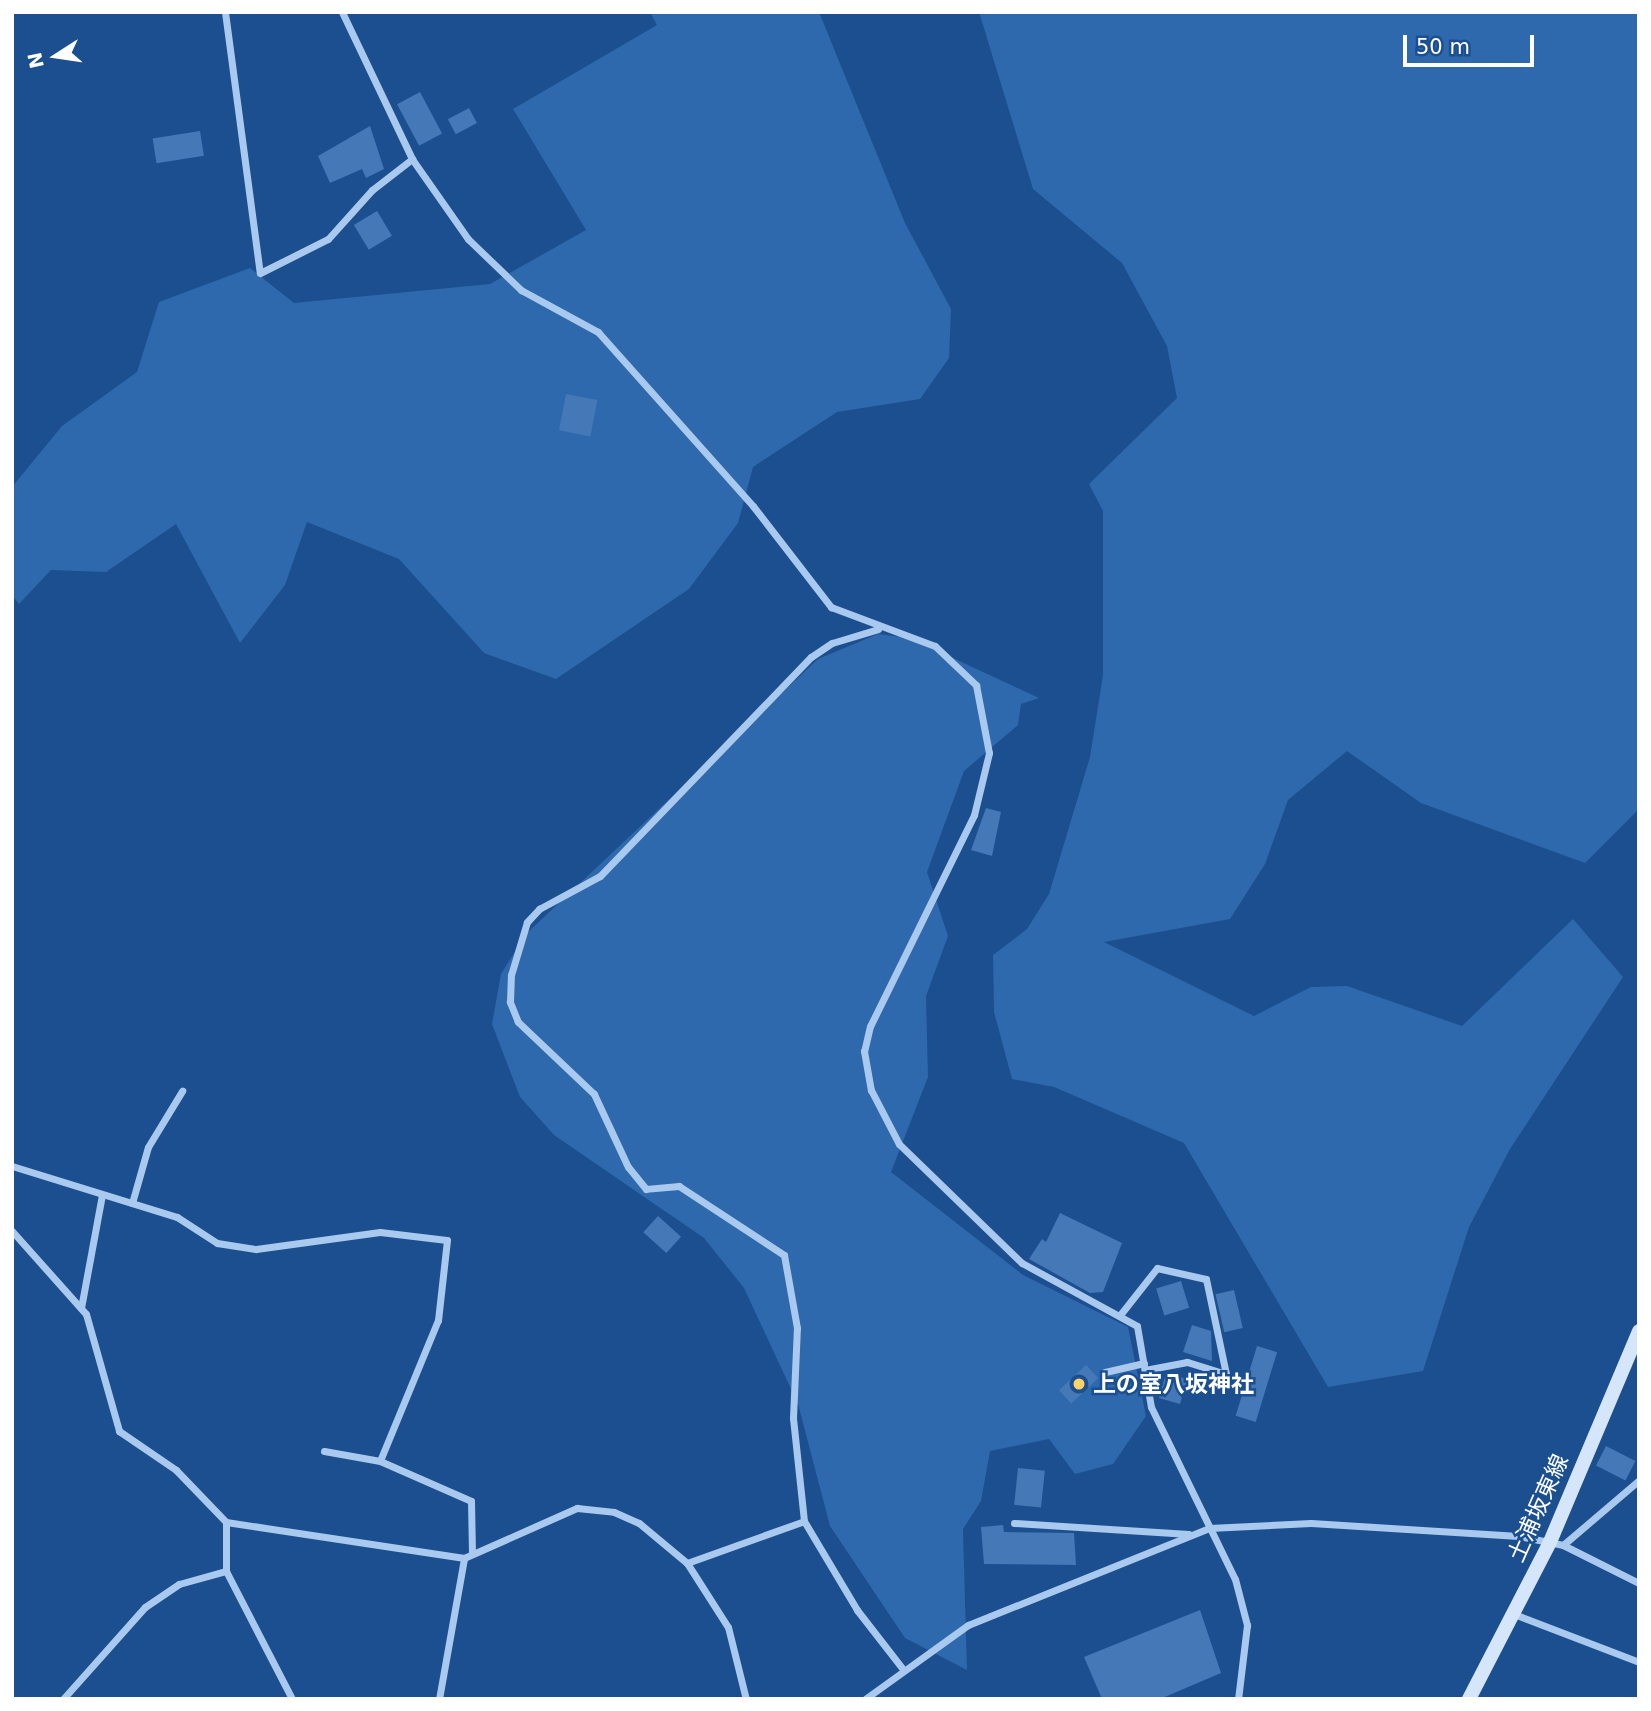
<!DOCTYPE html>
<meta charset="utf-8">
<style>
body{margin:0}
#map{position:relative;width:1651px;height:1711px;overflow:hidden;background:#1b4f8f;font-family:"DejaVu Sans","Noto Sans JP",sans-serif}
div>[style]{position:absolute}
.green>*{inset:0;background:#2e69ad}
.building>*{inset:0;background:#4478b7;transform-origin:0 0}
.street>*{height:7px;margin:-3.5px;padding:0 3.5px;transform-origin:3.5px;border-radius:3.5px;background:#a9c9ee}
.secondary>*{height:14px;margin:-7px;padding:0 7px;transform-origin:7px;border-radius:7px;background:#d6e6fa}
.dots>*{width:19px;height:19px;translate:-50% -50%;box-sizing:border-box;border:4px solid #1b4f8f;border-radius:50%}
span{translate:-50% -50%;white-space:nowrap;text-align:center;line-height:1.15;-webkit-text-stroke:5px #1b4f8f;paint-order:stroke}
.poi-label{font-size:23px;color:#fff;font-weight:700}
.left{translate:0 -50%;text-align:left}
.street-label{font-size:23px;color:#fff}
.frame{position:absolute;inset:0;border:14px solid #fff;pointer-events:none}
.north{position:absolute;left:21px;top:21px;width:70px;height:70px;-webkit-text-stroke:5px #1b4f8f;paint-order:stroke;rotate:258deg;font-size:19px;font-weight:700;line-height:28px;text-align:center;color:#fff}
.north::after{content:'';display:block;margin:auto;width:24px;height:32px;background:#fff;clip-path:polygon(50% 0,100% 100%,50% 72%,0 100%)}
.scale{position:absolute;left:1403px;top:35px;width:131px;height:32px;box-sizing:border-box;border:4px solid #fff;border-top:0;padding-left:9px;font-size:21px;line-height:24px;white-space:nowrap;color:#fff;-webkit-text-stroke:5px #1b4f8f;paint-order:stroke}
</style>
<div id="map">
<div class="green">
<div style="clip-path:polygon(650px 12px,819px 12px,905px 223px,951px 309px,949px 358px,920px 399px,837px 412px,753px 467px,738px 523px,689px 589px,556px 679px,484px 653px,399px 559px,307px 522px,285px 585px,240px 643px,176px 524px,106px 572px,51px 570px,19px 604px,12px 595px,12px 487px,62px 426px,137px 372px,159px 302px,250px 268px,294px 303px,490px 284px,586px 230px,513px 109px,657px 25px)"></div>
<div style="clip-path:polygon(979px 12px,1639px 12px,1639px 809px,1585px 863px,1421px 803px,1347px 751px,1288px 800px,1265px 864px,1230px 919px,1104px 942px,1254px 1016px,1311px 987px,1347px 986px,1462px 1026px,1573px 919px,1623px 977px,1510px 1149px,1469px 1227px,1423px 1371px,1328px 1387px,1184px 1143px,1054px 1087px,1012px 1079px,994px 1012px,993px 955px,1027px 929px,1049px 894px,1090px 757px,1103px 675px,1103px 511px,1089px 484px,1177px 398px,1167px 346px,1122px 263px,1033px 189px)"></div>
<div style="clip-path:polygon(878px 634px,910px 638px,1039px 698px,1021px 704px,1018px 725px,964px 771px,927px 872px,948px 936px,926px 996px,928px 1077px,891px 1172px,1023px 1275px,1128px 1327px,1146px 1416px,1113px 1464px,1075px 1474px,1049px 1439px,990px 1451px,981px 1501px,963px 1529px,967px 1670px,905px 1638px,830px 1526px,798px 1404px,744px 1288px,704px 1238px,554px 1135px,520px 1097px,492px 1024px,501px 974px,526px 934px,818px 659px)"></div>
</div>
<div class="building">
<div style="left:420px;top:92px;width:47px;height:26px;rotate:62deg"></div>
<div style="left:469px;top:108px;width:17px;height:24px;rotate:62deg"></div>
<div style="clip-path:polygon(370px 126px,384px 169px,366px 178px,362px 169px,330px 183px,318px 156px)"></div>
<div style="left:200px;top:131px;width:25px;height:48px;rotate:81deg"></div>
<div style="left:377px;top:211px;width:29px;height:27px;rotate:59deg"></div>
<div style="left:566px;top:394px;width:32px;height:37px;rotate:11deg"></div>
<div style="clip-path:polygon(986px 808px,1001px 812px,992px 856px,971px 850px)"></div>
<div style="clip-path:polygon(1060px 1213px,1122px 1243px,1103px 1292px,1090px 1293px,1029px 1259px,1042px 1239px,1046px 1242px)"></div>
<div style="left:658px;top:1216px;width:31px;height:22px;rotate:42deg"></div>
<div style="left:1181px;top:1281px;width:28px;height:26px;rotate:73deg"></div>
<div style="left:1234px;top:1290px;width:39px;height:19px;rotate:77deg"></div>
<div style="clip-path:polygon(1192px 1325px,1211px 1331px,1212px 1361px,1183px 1352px)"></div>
<div style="left:1257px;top:1346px;width:21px;height:73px;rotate:17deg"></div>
<div style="left:1086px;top:1365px;width:18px;height:37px;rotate:47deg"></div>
<div style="left:1166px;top:1373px;width:22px;height:26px;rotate:16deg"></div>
<div style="left:1606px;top:1446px;width:33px;height:22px;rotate:27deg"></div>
<div style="left:1018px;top:1468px;width:27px;height:37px;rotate:6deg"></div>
<div style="clip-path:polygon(1003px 1525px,1004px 1532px,1074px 1533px,1076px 1565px,984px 1564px,981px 1527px)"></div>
<div style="clip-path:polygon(1200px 1610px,1221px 1673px,1160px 1699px,1102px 1699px,1084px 1657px)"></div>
</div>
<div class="street">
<div style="left:225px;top:12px;width:263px;rotate:82.4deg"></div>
<div style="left:260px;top:273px;width:76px;rotate:-26.6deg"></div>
<div style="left:328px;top:239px;width:66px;rotate:-48.1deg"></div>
<div style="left:372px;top:190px;width:51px;rotate:-37.8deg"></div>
<div style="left:342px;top:12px;width:163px;rotate:64.5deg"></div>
<div style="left:412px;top:159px;width:98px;rotate:55deg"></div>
<div style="left:468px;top:239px;width:74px;rotate:43.9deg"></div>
<div style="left:521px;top:290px;width:88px;rotate:28.6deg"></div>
<div style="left:598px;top:332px;width:233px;rotate:48.3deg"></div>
<div style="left:753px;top:506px;width:128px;rotate:52.3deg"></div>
<div style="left:831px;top:607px;width:111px;rotate:20.6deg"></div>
<div style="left:935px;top:646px;width:57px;rotate:43.6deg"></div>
<div style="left:976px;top:685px;width:69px;rotate:79.2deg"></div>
<div style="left:989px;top:753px;width:64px;rotate:103.6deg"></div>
<div style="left:974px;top:815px;width:235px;rotate:116.2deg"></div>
<div style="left:870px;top:1026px;width:26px;rotate:103deg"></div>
<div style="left:864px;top:1051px;width:40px;rotate:80deg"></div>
<div style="left:871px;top:1090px;width:61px;rotate:62.6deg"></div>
<div style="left:899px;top:1144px;width:171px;rotate:44.1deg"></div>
<div style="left:1022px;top:1263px;width:131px;rotate:28.7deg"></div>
<div style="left:1137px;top:1326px;width:82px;rotate:80.2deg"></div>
<div style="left:1151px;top:1407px;width:191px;rotate:64deg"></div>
<div style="left:1235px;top:1579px;width:48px;rotate:75.4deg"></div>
<div style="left:1247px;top:1625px;width:75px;rotate:96.9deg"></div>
<div style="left:12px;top:1166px;width:173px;rotate:17.2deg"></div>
<div style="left:177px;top:1217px;width:48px;rotate:33deg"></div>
<div style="left:217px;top:1243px;width:39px;rotate:9deg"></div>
<div style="left:256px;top:1249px;width:125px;rotate:-7.8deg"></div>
<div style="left:380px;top:1232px;width:67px;rotate:6.8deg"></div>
<div style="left:447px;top:1240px;width:81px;rotate:96.4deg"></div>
<div style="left:438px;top:1320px;width:152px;rotate:112.4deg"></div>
<div style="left:380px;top:1461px;width:99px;rotate:23.7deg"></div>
<div style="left:471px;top:1501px;width:53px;rotate:88.9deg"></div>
<div style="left:132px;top:1203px;width:58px;rotate:-74.1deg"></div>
<div style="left:148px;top:1147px;width:66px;rotate:-58.7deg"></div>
<div style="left:12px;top:1231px;width:111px;rotate:48.3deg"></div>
<div style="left:86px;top:1314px;width:122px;rotate:74.2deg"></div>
<div style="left:119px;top:1431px;width:69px;rotate:34.4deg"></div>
<div style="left:176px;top:1470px;width:72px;rotate:46.1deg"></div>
<div style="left:226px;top:1522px;width:241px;rotate:8.6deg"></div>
<div style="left:464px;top:1558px;width:124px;rotate:-23.9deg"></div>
<div style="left:577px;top:1508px;width:37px;rotate:6deg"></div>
<div style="left:614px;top:1512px;width:27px;rotate:24deg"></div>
<div style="left:639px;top:1523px;width:62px;rotate:39.8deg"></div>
<div style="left:687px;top:1563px;width:76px;rotate:57.4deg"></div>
<div style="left:728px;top:1627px;width:74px;rotate:76deg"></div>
<div style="left:81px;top:1308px;width:115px;rotate:-79.5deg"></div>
<div style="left:1120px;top:1315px;width:60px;rotate:-51.8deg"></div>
<div style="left:1157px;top:1268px;width:50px;rotate:12.7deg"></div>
<div style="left:1206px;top:1279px;width:97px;rotate:78.1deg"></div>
<div style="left:1226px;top:1374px;width:41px;rotate:-162.9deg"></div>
<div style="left:1187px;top:1362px;width:43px;rotate:169.2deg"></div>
<div style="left:1105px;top:1372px;width:40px;rotate:-13deg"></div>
<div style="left:324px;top:1451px;width:57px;rotate:10.1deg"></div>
<div style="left:804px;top:1521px;width:104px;rotate:59.2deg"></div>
<div style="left:857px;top:1610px;width:73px;rotate:52.2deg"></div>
<div style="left:1014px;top:1523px;width:175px;rotate:3.6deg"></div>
<div style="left:1563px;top:1545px;width:100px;rotate:-40.5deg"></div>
<div style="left:687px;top:1563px;width:124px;rotate:-19.7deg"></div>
<div style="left:804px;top:1521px;width:104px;rotate:-96.1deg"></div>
<div style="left:793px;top:1418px;width:90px;rotate:-87.5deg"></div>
<div style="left:797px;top:1328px;width:74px;rotate:-100.1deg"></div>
<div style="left:784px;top:1255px;width:126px;rotate:-146.7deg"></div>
<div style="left:679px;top:1186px;width:33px;rotate:175deg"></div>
<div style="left:646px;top:1189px;width:28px;rotate:-129deg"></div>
<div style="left:628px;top:1167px;width:81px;rotate:-115deg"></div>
<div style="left:594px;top:1094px;width:105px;rotate:-136.5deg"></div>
<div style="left:518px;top:1022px;width:22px;rotate:-112deg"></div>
<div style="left:510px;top:1002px;width:27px;rotate:-88deg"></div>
<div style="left:511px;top:975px;width:55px;rotate:-73.2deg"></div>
<div style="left:527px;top:922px;width:18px;rotate:-47deg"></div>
<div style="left:539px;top:909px;width:69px;rotate:-28.4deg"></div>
<div style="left:600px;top:876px;width:304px;rotate:-46.1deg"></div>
<div style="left:811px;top:657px;width:25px;rotate:-34deg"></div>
<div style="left:832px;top:643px;width:48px;rotate:-16.9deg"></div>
<div style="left:226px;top:1571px;width:144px;rotate:62.7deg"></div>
<div style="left:1514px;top:1614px;width:134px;rotate:21deg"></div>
<div style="left:63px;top:1699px;width:123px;rotate:-48.3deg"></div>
<div style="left:145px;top:1607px;width:41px;rotate:-34.1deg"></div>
<div style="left:179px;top:1584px;width:49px;rotate:-15.5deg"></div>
<div style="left:226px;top:1571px;width:49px;rotate:-90deg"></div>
<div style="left:439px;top:1699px;width:143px;rotate:-79.9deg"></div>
<div style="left:865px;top:1699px;width:127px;rotate:-35.7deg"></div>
<div style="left:968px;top:1625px;width:260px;rotate:-21.9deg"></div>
<div style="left:1209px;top:1528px;width:102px;rotate:-2.8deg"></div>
<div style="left:1311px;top:1523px;width:208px;rotate:3.6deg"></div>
<div style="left:1519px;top:1536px;width:45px;rotate:11.6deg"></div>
<div style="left:1563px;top:1545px;width:85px;rotate:26.6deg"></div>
</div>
<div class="secondary">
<div style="left:1469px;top:1699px;width:177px;rotate:-62.7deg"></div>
<div style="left:1550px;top:1542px;width:229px;rotate:-67.1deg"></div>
</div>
<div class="dots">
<div style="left:1079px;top:1384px;background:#ffd166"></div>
</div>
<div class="poi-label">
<span class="left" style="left:1093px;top:1384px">上の室八坂神社</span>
</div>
<div class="street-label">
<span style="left:1538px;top:1508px;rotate:-66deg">土浦坂東線</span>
</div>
<div class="frame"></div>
<div class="north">N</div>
<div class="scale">50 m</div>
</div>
